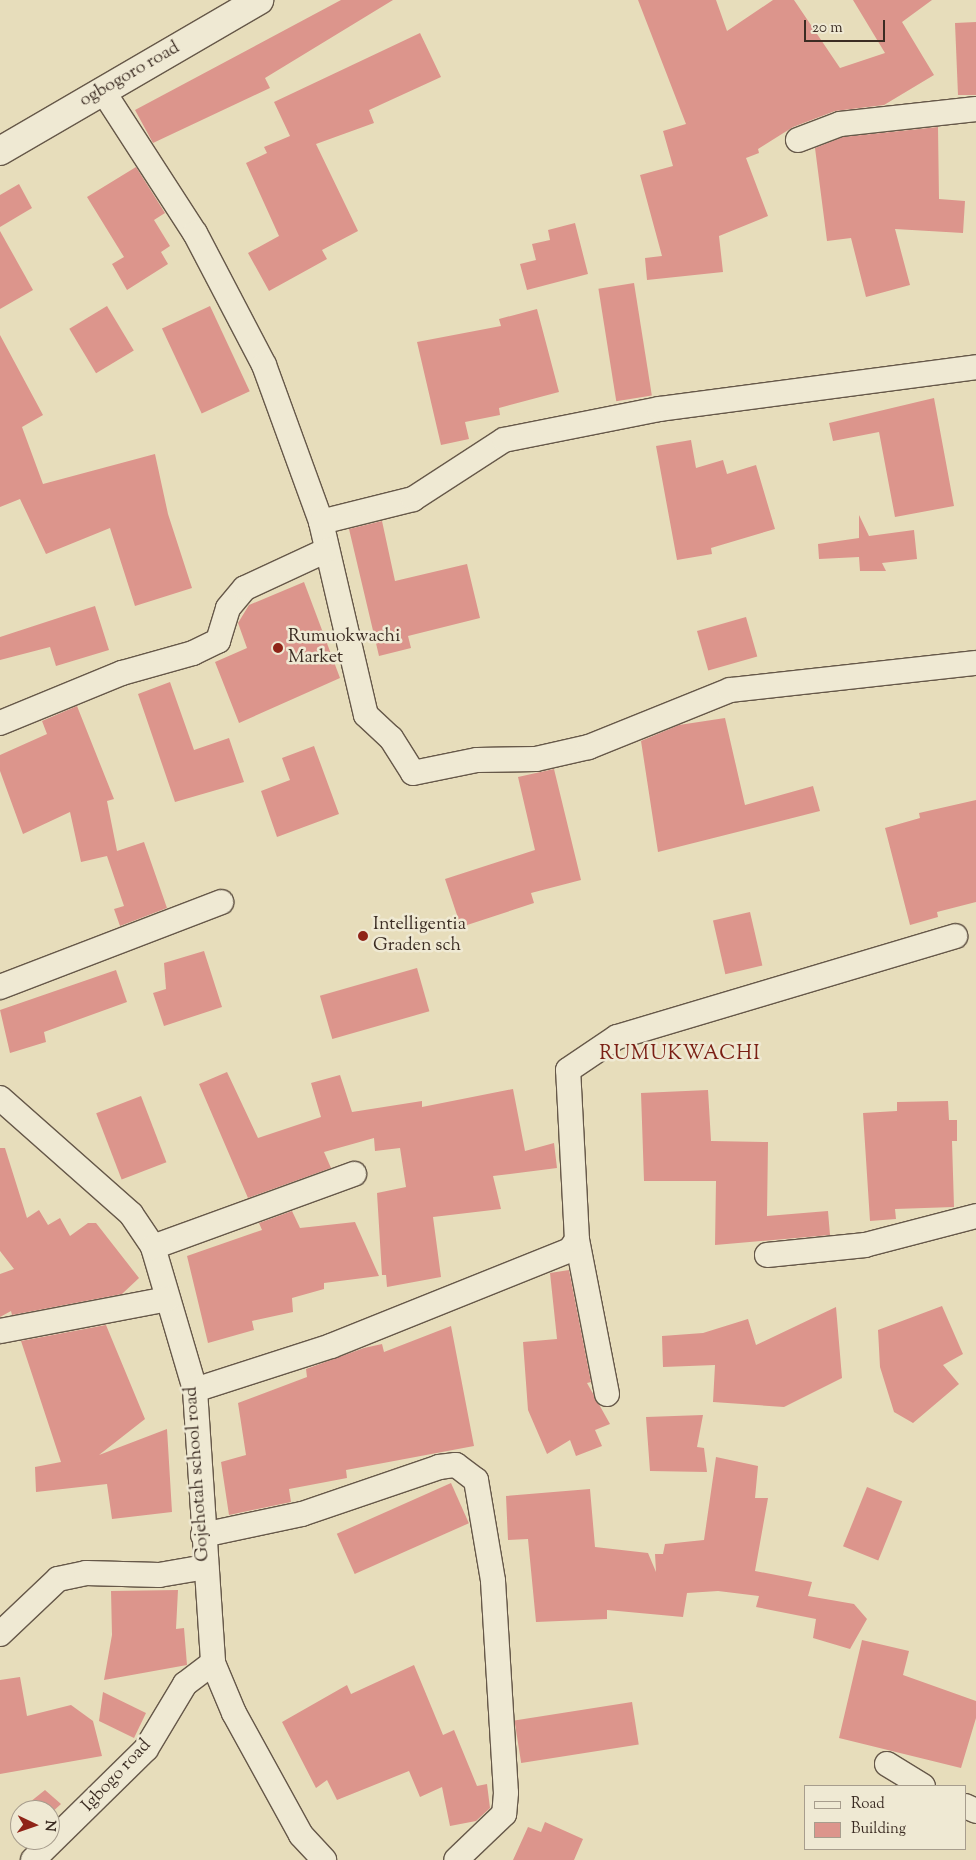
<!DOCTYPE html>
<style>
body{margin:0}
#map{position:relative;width:976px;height:1860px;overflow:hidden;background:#e7ddbb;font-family:"Sorts Mill Goudy",serif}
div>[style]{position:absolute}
.building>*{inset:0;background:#dc958c;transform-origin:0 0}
.roads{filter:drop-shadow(1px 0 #665849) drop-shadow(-1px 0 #665849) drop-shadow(0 1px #665849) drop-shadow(0 -1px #665849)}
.minor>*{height:24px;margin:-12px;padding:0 12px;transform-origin:12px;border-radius:12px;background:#efe9d3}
.tertiary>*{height:28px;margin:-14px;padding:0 14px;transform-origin:14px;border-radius:14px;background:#efe9d3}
.dots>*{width:14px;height:14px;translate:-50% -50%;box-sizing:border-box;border:2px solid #efe9d3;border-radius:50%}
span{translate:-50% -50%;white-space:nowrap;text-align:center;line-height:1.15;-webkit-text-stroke:5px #efe9d3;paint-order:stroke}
.street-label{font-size:18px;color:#3b2c23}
.poi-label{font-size:18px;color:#3b2c23}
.left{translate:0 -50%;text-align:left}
.quarter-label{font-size:20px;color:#7a1f14;letter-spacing:1px}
.legend{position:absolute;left:804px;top:1785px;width:162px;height:65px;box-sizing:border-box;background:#efe9d3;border:1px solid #a79d8d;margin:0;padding:6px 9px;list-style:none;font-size:15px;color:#3b2c23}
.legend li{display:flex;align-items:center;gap:10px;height:25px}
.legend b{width:25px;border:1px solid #a79d8d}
.north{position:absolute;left:10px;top:1800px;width:50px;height:50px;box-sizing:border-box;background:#efe9d3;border:1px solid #a79d8d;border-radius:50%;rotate:93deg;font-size:14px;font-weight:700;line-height:20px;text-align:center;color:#3b2c23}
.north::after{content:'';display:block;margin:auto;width:18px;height:22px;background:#8f2418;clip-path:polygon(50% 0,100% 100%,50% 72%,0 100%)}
.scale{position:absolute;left:804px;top:20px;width:81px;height:22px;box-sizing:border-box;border:2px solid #3b2c23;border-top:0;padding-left:6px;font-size:15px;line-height:18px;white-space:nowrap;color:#3b2c23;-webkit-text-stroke:4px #efe9d3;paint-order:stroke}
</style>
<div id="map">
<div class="building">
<div style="clip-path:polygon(341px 0,393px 0,265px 78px,270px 88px,153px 143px,135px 110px)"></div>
<div style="clip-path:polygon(638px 0,716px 0,727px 31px,773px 0,794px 0,840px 68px,885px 53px,853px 0,932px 0,902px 22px,934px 75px,884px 105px,835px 111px,793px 127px,758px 149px,759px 153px,746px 158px,768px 216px,719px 236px,723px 272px,647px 280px,645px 258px,662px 256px,640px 175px,673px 166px,663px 131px,686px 124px)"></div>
<div style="clip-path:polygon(976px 22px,976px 95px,958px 95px,955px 23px)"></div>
<div style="clip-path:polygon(420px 33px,441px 77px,369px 110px,374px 123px,316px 144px,358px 231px,322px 250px,327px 259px,269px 291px,248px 253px,279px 236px,246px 163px,267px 153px,264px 147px,290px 136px,274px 102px)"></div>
<div style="clip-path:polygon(938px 127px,939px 199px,965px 201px,963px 233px,895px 229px,910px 285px,866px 297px,851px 238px,827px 241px,815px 148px,843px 137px)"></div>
<div style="clip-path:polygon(136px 167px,165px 213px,154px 220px,170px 246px,161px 252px,168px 264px,127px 290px,112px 264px,124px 257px,87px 197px)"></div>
<div style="clip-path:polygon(19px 184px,32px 208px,0 227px,0 195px)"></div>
<div style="clip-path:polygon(575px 223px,588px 274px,527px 290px,520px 264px,536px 260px,532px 244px,550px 240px,548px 230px)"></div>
<div style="clip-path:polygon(0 231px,33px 290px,0 309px)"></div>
<div style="left:634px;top:283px;width:114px;height:36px;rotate:81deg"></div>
<div style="left:107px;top:306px;width:52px;height:44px;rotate:59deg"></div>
<div style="left:210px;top:306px;width:94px;height:53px;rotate:65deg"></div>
<div style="clip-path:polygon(537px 309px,559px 392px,499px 408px,500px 415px,465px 422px,469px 439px,441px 445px,417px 342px,501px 326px,499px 319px)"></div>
<div style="clip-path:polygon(0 335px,43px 415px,22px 427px,43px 484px,155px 454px,168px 514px,192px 588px,135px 606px,110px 528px,46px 554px,20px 499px,0 507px)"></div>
<div style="clip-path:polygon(934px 398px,954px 506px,895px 517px,879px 432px,833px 441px,829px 423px)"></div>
<div style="clip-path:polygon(691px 440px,696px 468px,723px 460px,727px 474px,756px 465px,775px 529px,711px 548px,712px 554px,677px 560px,656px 446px)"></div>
<div style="clip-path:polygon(859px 515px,869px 536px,914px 530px,917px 559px,882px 563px,886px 571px,860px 571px,859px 557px,819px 559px,818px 544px,859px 538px)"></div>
<div style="clip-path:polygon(382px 521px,395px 581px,467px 564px,480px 618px,408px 636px,411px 648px,379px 656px,349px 529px)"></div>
<div style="clip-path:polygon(304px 582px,340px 678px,239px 723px,215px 662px,247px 648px,238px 623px,249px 605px)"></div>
<div style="clip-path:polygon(95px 606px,109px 650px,56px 666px,50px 647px,0 660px,0 637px)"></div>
<div style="left:746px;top:617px;width:41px;height:51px;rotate:74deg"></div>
<div style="clip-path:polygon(170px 682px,194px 750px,229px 738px,244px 782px,175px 802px,138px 694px)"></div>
<div style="clip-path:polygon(77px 706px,114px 799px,107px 801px,117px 851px,144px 842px,167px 908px,120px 926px,114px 909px,124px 906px,107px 856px,81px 862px,70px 812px,23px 834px,0 771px,0 755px,47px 734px,42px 721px)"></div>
<div style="clip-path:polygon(725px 718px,745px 805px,813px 786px,820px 811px,658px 852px,641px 741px,679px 725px)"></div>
<div style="clip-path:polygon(314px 746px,339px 814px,277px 837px,261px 791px,290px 780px,282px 758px)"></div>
<div style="clip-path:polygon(554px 769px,581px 880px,531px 893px,534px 903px,461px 927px,445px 879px,535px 850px,518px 777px)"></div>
<div style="clip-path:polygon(976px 800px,976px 902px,937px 912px,938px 917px,910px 925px,885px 828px,920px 818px,919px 813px)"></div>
<div style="left:750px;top:912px;width:55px;height:38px;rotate:77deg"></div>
<div style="clip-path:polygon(204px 951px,222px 1007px,164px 1026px,153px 993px,166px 989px,164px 963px)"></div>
<div style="left:417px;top:968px;width:45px;height:101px;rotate:74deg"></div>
<div style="clip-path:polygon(116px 970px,127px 1002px,44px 1032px,46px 1042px,10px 1053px,0 1010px)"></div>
<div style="clip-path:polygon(227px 1072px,258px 1138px,321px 1117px,311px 1083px,340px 1075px,352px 1112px,422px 1101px,422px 1107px,513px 1089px,525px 1151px,554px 1143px,557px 1168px,493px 1176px,501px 1209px,433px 1217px,441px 1277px,387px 1287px,386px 1275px,382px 1275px,377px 1193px,406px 1187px,400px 1148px,375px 1151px,374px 1138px,324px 1152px,331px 1168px,248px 1198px,199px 1084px)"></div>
<div style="clip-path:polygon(708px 1090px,711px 1141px,768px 1142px,767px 1216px,828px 1211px,830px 1235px,715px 1245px,716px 1181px,644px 1181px,641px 1093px)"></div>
<div style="left:141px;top:1096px;width:71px;height:48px;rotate:69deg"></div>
<div style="clip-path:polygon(948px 1101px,949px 1120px,957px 1120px,957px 1141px,952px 1141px,954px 1207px,895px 1209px,896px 1219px,870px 1221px,863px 1113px,897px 1111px,897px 1102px)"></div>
<div style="clip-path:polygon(0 1148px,5px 1148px,27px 1218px,39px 1210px,48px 1225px,60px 1218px,70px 1236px,88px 1223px,96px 1223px,139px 1278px,122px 1294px,12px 1315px,11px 1311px,0 1317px,0 1274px,14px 1269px,0 1251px)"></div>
<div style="clip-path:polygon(292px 1211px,300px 1228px,355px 1222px,379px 1276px,324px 1283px,324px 1289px,292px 1298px,293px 1312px,252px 1321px,254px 1330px,208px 1343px,187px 1256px,262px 1230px,259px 1223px)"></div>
<div style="clip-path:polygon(569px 1270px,591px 1382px,587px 1383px,610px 1424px,595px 1430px,602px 1446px,576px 1456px,570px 1440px,547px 1454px,528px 1410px,523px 1342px,557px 1339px,550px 1273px)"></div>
<div style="clip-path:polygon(942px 1306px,963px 1354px,943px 1365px,959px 1384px,913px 1423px,894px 1412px,880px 1367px,878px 1330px)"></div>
<div style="clip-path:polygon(836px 1307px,842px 1378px,784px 1407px,713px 1402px,715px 1365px,663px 1367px,662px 1336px,703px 1333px,748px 1319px,756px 1345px)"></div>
<div style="clip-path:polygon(106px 1325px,145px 1419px,99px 1455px,167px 1429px,172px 1512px,112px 1519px,107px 1484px,36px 1492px,35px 1467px,61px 1462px,21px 1341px)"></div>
<div style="clip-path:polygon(451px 1326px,474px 1446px,346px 1470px,347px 1478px,289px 1489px,291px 1502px,229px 1515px,221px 1462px,246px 1455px,238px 1403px,307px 1377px,306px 1369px,364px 1348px,382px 1344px,384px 1352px)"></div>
<div style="clip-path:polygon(703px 1415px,697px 1447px,704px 1448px,707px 1472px,650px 1471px,646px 1417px)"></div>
<div style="clip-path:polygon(716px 1457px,758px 1466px,755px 1498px,768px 1498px,755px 1571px,812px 1582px,808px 1596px,854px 1604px,867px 1619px,850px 1649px,813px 1638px,816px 1619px,756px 1607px,759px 1596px,718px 1591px,687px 1593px,683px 1617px,607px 1610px,607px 1619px,536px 1622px,528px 1539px,508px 1540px,506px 1496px,590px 1489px,595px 1547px,648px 1553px,656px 1572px,655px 1554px,663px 1554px,665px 1544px,704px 1540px)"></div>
<div style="left:451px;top:1483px;width:44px;height:125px;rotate:66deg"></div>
<div style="left:867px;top:1487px;width:38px;height:64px;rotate:22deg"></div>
<div style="clip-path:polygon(178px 1590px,176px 1629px,184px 1628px,187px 1665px,104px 1680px,112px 1635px,111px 1591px)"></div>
<div style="clip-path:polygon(862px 1640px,909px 1651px,903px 1675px,976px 1701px,976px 1718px,961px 1768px,839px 1738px)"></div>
<div style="clip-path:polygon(414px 1665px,443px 1735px,454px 1730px,477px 1786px,487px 1784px,490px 1808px,476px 1821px,450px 1826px,442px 1787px,420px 1797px,409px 1771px,337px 1800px,327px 1780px,316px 1788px,282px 1722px,347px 1685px,351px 1694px)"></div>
<div style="clip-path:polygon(20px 1677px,27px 1716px,71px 1705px,93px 1721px,102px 1756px,0 1774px,0 1680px)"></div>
<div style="clip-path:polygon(103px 1692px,146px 1713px,134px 1738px,99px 1721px)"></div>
<div style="left:632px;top:1702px;width:43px;height:119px;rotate:81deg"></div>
<div style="clip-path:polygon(45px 1790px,61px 1804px,50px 1814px,50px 1810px,20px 1810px)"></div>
<div style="clip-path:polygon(545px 1822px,583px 1839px,574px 1860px,513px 1860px,528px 1827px,541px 1832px)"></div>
</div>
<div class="roads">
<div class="minor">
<div style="left:103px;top:91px;width:169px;rotate:57.1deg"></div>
<div style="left:195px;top:233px;width:149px;rotate:62.4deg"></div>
<div style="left:264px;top:365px;width:167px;rotate:70deg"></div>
<div style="left:321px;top:522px;width:198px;rotate:76.9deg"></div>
<div style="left:366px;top:715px;width:34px;rotate:43deg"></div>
<div style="left:391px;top:738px;width:41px;rotate:57.8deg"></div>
<div style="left:413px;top:773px;width:65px;rotate:-11.5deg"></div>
<div style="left:477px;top:760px;width:59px;rotate:-1deg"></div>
<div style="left:536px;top:759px;width:54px;rotate:-12.8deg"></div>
<div style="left:589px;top:747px;width:152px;rotate:-22deg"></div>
<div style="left:730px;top:690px;width:247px;rotate:-6.3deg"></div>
<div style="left:798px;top:140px;width:45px;rotate:-20.9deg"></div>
<div style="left:840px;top:124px;width:137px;rotate:-6.3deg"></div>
<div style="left:321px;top:522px;width:95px;rotate:-14deg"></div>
<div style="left:413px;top:499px;width:108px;rotate:-33deg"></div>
<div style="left:504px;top:440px;width:158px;rotate:-11.3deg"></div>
<div style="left:659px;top:409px;width:320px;rotate:-7.5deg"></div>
<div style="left:0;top:723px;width:132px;rotate:-22.3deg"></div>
<div style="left:122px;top:673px;width:74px;rotate:-15.7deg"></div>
<div style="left:193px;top:653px;width:28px;rotate:-26deg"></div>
<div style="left:218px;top:641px;width:34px;rotate:-73deg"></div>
<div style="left:228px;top:608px;width:26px;rotate:-50deg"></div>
<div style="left:245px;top:588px;width:90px;rotate:-24.9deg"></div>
<div style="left:0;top:987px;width:237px;rotate:-21deg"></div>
<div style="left:0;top:1098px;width:175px;rotate:41.5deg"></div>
<div style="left:131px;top:1214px;width:40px;rotate:56deg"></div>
<div style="left:153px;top:1247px;width:149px;rotate:73.6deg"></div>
<div style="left:195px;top:1390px;width:274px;rotate:86.2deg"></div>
<div style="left:213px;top:1663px;width:54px;rotate:67.2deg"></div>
<div style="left:234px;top:1713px;width:139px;rotate:61.2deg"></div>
<div style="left:301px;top:1835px;width:34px;rotate:47deg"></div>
<div style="left:153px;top:1247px;width:214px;rotate:-20deg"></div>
<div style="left:767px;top:1255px;width:99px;rotate:-5.8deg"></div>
<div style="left:865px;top:1245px;width:115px;rotate:-14.6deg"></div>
<div style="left:0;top:1331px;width:170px;rotate:-10.8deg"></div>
<div style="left:195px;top:1390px;width:143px;rotate:-17.9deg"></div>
<div style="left:331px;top:1346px;width:258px;rotate:-21.9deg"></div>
<div style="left:570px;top:1250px;width:12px;rotate:-55deg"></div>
<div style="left:607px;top:1394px;width:157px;rotate:-101deg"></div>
<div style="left:577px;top:1240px;width:170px;rotate:-93deg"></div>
<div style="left:568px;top:1070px;width:59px;rotate:-34deg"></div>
<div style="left:617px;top:1037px;width:353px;rotate:-16.6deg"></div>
<div style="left:203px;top:1535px;width:101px;rotate:-12deg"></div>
<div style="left:302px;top:1514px;width:145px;rotate:-18.9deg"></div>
<div style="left:439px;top:1467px;width:17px;rotate:-7deg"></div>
<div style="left:456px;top:1465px;width:25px;rotate:37deg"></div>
<div style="left:476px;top:1480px;width:102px;rotate:80.4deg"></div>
<div style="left:493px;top:1581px;width:212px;rotate:86.5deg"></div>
<div style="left:506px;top:1793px;width:21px;rotate:95deg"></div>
<div style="left:504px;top:1814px;width:66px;rotate:136.2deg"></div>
<div style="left:0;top:1634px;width:80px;rotate:-43.5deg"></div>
<div style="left:58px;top:1579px;width:29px;rotate:-12deg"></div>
<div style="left:86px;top:1573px;width:73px;rotate:1.6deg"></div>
<div style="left:159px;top:1575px;width:48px;rotate:-9.7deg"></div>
<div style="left:887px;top:1764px;width:42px;rotate:31.4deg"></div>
<div style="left:965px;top:1806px;width:12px;rotate:24deg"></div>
<div style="left:33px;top:1860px;width:158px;rotate:-44.5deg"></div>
<div style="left:146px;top:1749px;width:76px;rotate:-59deg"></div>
<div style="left:185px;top:1684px;width:35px;rotate:-37deg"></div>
</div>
<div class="tertiary">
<div style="left:0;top:151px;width:300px;rotate:-30.2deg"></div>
</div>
</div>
<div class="dots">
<div style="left:278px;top:648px;background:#8f2418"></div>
<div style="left:363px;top:936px;background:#8f2418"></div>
</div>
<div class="street-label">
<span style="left:130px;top:75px;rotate:-30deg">ogbogoro road</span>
<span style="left:198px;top:1474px;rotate:-94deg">Gojehotah school road</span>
<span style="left:117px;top:1776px;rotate:-47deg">Igbogo road</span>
</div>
<div class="poi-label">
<span class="left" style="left:288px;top:648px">Rumuokwachi<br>Market</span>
<span class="left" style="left:373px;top:936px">Intelligentia<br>Graden sch</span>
</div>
<div class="quarter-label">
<span style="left:680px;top:1054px">RUMUKWACHI</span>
</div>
<ul class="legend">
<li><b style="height:6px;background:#efe9d3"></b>Road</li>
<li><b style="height:14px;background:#dc958c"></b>Building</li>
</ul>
<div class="north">N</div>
<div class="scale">20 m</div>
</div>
